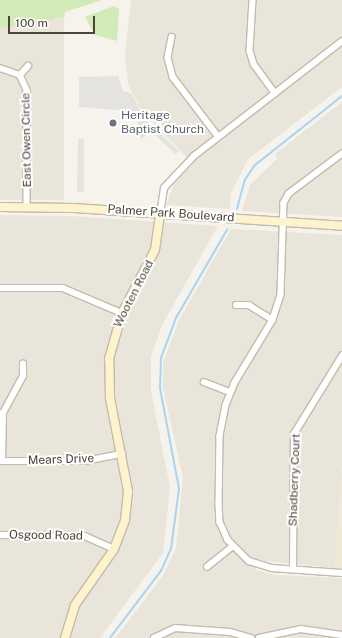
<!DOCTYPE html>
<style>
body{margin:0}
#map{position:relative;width:342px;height:638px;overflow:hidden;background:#f6f3ec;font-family:"Public Sans",sans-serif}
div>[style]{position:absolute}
.residential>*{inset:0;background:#eae5da;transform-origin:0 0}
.education>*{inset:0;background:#efe8d6}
.green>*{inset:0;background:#d2eab5}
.parking>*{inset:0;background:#e5e3e0}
.stream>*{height:1.5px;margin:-0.75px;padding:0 0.75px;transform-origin:0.75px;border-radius:0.75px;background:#a9d4f2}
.roads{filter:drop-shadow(1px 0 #c2bbae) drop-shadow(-1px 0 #c2bbae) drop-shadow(0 1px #c2bbae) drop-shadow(0 -1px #c2bbae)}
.street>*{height:5.5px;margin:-2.75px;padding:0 2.75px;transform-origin:2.75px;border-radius:2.75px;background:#fff}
.secondary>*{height:8px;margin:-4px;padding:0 4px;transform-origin:4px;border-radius:4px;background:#fff3cd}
.dots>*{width:11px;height:11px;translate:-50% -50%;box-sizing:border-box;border:2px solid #fff;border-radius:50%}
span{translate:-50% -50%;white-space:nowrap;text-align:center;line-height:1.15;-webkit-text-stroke:4px #fff;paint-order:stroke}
.worship-label{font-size:12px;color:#5b616d}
.left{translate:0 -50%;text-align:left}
.street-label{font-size:12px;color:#4b4439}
.scale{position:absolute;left:8px;top:16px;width:87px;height:18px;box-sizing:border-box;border:2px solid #4b4439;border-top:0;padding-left:5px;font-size:12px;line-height:14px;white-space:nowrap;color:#4b4439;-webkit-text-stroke:3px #fff;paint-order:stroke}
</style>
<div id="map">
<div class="residential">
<div style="clip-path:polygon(131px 0,342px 0,342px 87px,248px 159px,231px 193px,230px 209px,166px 205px,174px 184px,193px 164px,141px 110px,128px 84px,125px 54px)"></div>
<div style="left:64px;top:17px;width:183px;height:65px;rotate:90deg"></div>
<div style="clip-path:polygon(342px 102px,342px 217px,242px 211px,250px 185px,277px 159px,275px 154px)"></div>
<div style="clip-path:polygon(0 215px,71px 216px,218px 226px,162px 325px,151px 357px,151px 391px,170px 487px,163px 553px,100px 638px,0 638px)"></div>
<div style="clip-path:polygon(231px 229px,342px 235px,342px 466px,335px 568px,256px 560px,256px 570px,276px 575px,342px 578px,342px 638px,115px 638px,162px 577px,176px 548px,183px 478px,163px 388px,163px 362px,179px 320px)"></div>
</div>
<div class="education">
<div style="clip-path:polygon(342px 466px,342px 569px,335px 568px)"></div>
</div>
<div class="green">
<div style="clip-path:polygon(0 0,102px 0,65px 12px,64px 17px,0 28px)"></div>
<div style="clip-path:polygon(114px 6px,119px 9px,117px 41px,95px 35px,85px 17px)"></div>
</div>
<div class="parking">
<div style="clip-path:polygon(118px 76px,123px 91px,131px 93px,145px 119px,179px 151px,175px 154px,151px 131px,142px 139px,135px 132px,139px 120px,132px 111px,79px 107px,79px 77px)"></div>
<div style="clip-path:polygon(78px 139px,84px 139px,84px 192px,77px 192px)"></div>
</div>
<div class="stream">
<div style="left:237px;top:209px;width:30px;rotate:-75deg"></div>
<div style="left:245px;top:180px;width:17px;rotate:-57deg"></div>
<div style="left:254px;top:166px;width:112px;rotate:-38.5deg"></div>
<div style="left:110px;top:638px;width:84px;rotate:-52.7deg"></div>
<div style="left:161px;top:571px;width:24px;rotate:-66deg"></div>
<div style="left:171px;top:549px;width:61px;rotate:-82.4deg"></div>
<div style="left:179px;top:489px;width:103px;rotate:-100.7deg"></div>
<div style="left:160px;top:388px;width:30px;rotate:-88deg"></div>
<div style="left:161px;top:358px;width:43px;rotate:-69.4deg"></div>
<div style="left:176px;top:318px;width:102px;rotate:-59.9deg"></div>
</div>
<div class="roads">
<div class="street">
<div style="left:253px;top:0;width:51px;rotate:93.4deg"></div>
<div style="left:250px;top:51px;width:14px;rotate:73deg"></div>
<div style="left:254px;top:64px;width:36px;rotate:54deg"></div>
<div style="left:172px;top:37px;width:21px;rotate:101deg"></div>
<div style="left:168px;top:58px;width:20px;rotate:75deg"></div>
<div style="left:173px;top:77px;width:74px;rotate:52.7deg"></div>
<div style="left:0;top:68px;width:21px;rotate:19deg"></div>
<div style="left:20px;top:75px;width:17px;rotate:65deg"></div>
<div style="left:27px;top:90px;width:117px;rotate:90deg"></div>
<div style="left:20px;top:75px;width:12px;rotate:-48deg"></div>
<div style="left:342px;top:154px;width:66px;rotate:143deg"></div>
<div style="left:289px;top:194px;width:10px;rotate:119deg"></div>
<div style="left:284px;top:203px;width:92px;rotate:91.9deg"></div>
<div style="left:281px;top:295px;width:26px;rotate:108deg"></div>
<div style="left:273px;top:320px;width:74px;rotate:121.1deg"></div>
<div style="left:235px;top:383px;width:24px;rotate:112deg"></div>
<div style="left:226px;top:405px;width:32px;rotate:101deg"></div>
<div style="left:220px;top:436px;width:68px;rotate:90.8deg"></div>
<div style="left:219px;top:504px;width:18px;rotate:87deg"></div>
<div style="left:220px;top:522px;width:20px;rotate:66deg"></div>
<div style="left:228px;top:540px;width:30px;rotate:45deg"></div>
<div style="left:249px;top:561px;width:24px;rotate:17deg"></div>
<div style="left:272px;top:568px;width:70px;rotate:4.1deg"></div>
<div style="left:160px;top:214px;width:26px;rotate:-81deg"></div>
<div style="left:164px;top:188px;width:44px;rotate:-46.8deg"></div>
<div style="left:194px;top:156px;width:187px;rotate:-37.8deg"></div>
<div style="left:0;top:288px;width:63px"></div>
<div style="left:63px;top:288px;width:64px;rotate:23deg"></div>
<div style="left:236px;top:305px;width:13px"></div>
<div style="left:249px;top:305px;width:28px;rotate:32deg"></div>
<div style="left:204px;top:382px;width:28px;rotate:21deg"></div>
<div style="left:0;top:461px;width:85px"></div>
<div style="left:85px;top:461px;width:38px;rotate:-11deg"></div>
<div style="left:2px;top:461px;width:48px;rotate:-88.8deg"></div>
<div style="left:3px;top:413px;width:42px;rotate:-61.6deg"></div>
<div style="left:23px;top:376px;width:12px;rotate:-90deg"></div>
<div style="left:0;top:535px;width:85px;rotate:0.7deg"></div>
<div style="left:85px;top:536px;width:32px;rotate:24deg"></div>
<div style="left:207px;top:567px;width:32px;rotate:-39deg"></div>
<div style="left:293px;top:570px;width:136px;rotate:-89.6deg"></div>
<div style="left:294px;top:434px;width:92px;rotate:-58.4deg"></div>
<div style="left:154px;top:638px;width:23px;rotate:-25deg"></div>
<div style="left:175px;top:628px;width:55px;rotate:4.2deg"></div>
<div style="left:230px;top:632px;width:22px;rotate:16deg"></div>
<div style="left:259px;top:638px;width:43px;rotate:-12.1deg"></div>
<div style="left:301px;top:629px;width:41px;rotate:8.3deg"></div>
</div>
<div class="secondary">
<div style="left:0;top:207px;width:74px;rotate:0.8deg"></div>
<div style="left:74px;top:208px;width:269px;rotate:3.8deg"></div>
<div style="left:65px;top:638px;width:34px;rotate:-73deg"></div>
<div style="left:75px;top:605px;width:68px;rotate:-55.1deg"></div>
<div style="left:114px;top:549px;width:31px;rotate:-69deg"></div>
<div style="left:125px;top:520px;width:29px;rotate:-84deg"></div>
<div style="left:128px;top:491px;width:95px;rotate:-101deg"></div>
<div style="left:110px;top:398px;width:39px;rotate:-91deg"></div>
<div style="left:109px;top:359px;width:48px;rotate:-74.2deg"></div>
<div style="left:122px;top:313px;width:71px;rotate:-62.4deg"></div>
<div style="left:155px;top:250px;width:36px;rotate:-82deg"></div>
</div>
</div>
<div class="dots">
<div style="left:113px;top:123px;background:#6b7280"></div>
</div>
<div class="worship-label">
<span class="left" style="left:121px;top:123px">Heritage<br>Baptist Church</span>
</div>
<div class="street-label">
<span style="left:27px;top:140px;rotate:-91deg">East Owen Circle</span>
<span style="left:171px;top:214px;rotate:4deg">Palmer Park Boulevard</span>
<span style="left:134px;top:294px;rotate:-63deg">Wooten Road</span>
<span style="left:61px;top:460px;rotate:-2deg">Mears Drive</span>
<span style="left:295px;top:480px;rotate:-88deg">Shadberry Court</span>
<span style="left:46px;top:536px;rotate:1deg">Osgood Road</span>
</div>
<div class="scale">100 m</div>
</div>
